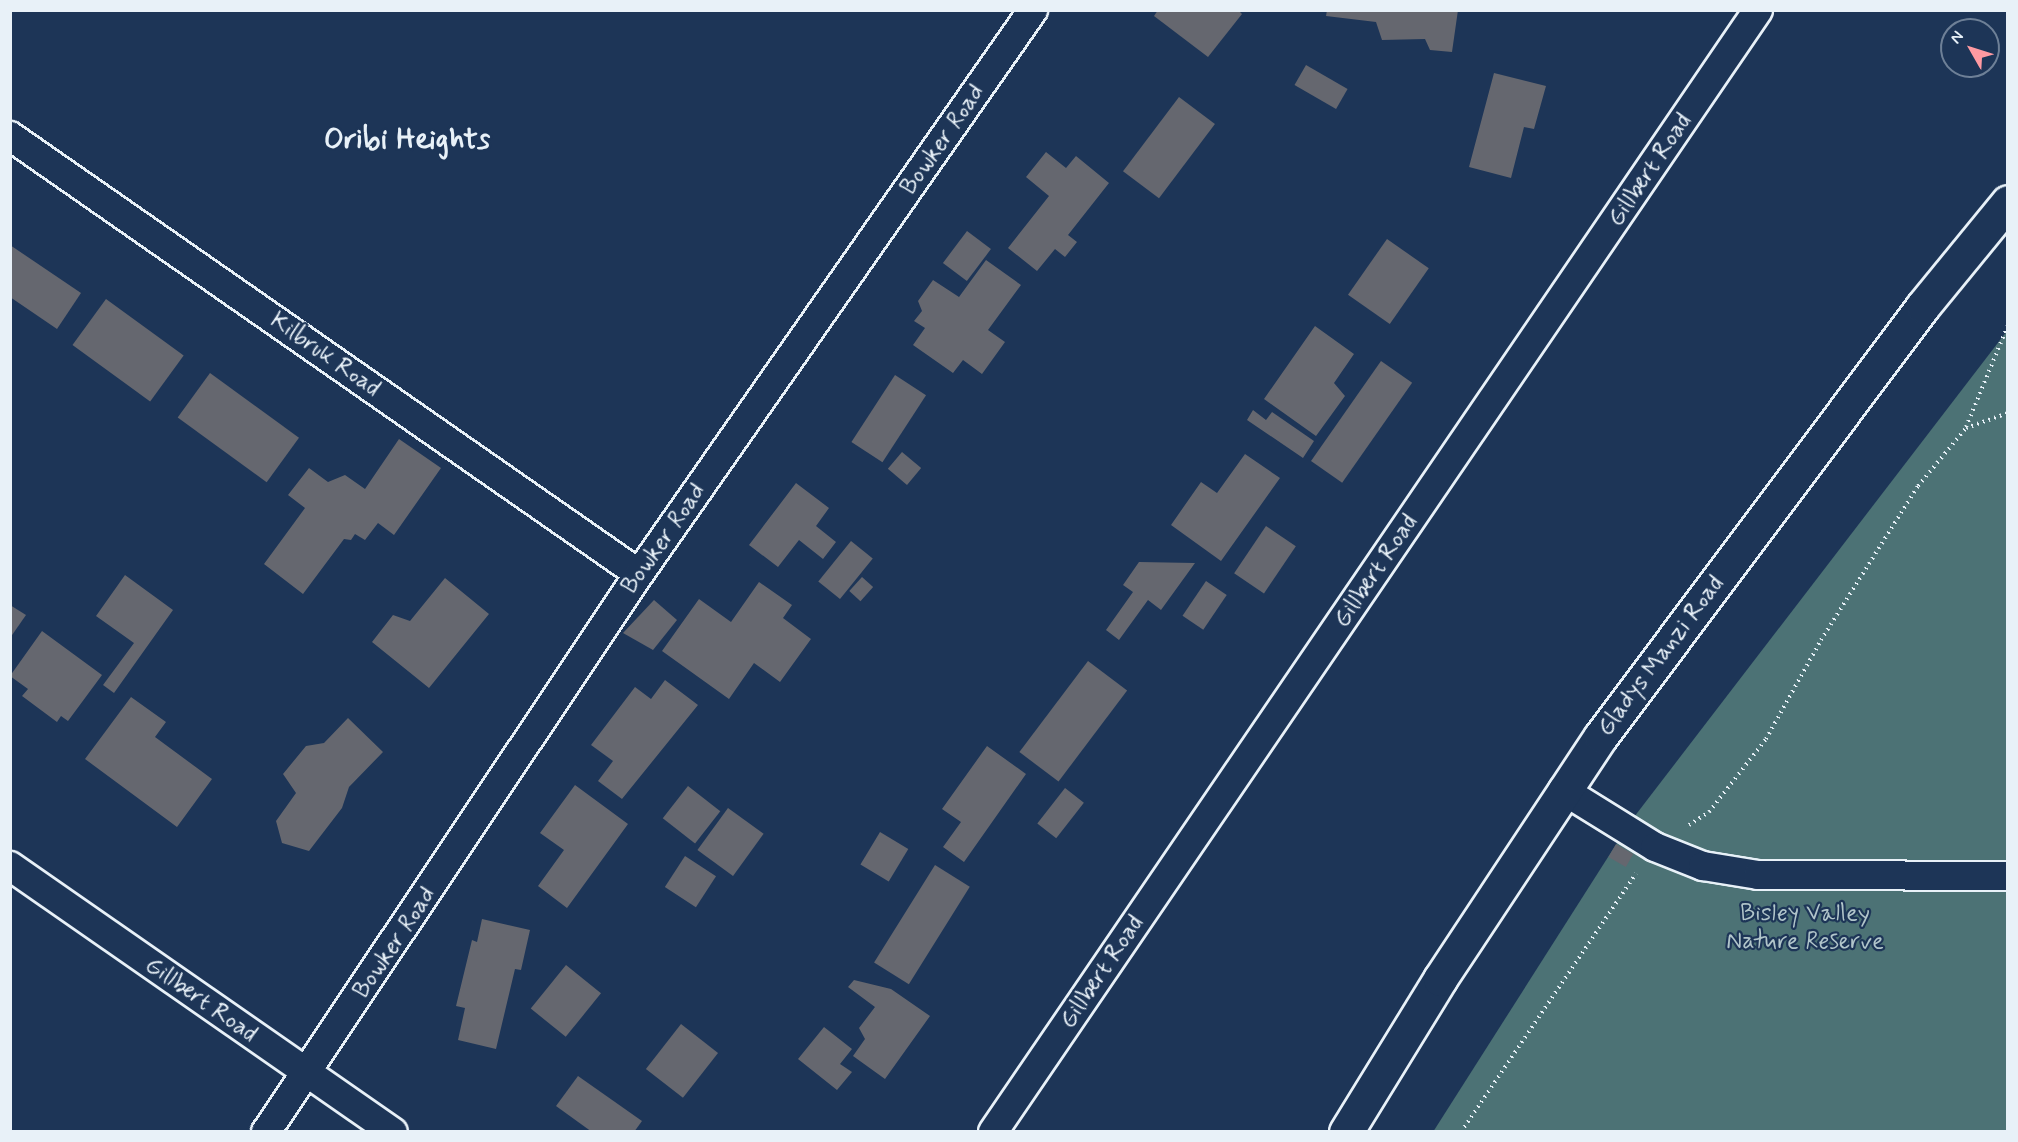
<!DOCTYPE html>
<style>
body{margin:0}
#map{position:relative;width:2018px;height:1142px;overflow:hidden;background:#1d3557;font-family:Mynerve,sans-serif}
div>[style]{position:absolute}
.green>*{inset:0;background:#4c7275}
.building>*{inset:0;background:#65676f;transform-origin:0 0}
.path>*{height:4px;margin-top:-2px;transform-origin:0;background:repeating-linear-gradient(90deg,#e8f1f8 0 1.5px,transparent 0 6px)}
.roads{filter:drop-shadow(2px 0 #e8f1f8) drop-shadow(-2px 0 #e8f1f8) drop-shadow(0 2px #e8f1f8) drop-shadow(0 -2px #e8f1f8)}
.minor>*{height:28px;margin:-14px;padding:0 14px;transform-origin:14px;border-radius:14px;background:#1d3557}
.secondary>*{height:33px;margin:-16.5px;padding:0 16.5px;transform-origin:16.5px;border-radius:16.5px;background:#1d3557}
span{translate:-50% -50%;white-space:nowrap;text-align:center;line-height:1.15;-webkit-text-stroke:4.5px #1d3557;paint-order:stroke}
.street-label{font-size:24px;color:#e8f1f8}
.park-label{font-size:24px;color:#b1c5ca}
.district-label{font-size:30px;color:#e8f1f8;font-weight:700}
.frame{position:absolute;inset:0;border:12px solid #e8f1f8;pointer-events:none}
.north{position:absolute;left:1940px;top:18px;width:60px;height:60px;box-sizing:border-box;background:#1d3557;border:2px solid #6e8097;border-radius:50%;rotate:309deg;font-size:16px;font-weight:700;line-height:24px;text-align:center;color:#e8f1f8}
.north::after{content:'';display:block;margin:auto;width:21px;height:27px;background:#ff9aa2;clip-path:polygon(50% 0,100% 100%,50% 72%,0 100%)}
</style>
<div id="map">
<div class="green">
<div style="clip-path:polygon(2007px 331px,2007px 1131px,1433px 1132px,1631px 821px)"></div>
</div>
<div class="building">
<div style="clip-path:polygon(1158px 10px,1238px 10px,1242px 14px,1208px 57px,1154px 16px)"></div>
<div style="clip-path:polygon(1327px 10px,1458px 10px,1452px 52px,1430px 50px,1425px 39px,1382px 40px,1376px 22px,1326px 16px)"></div>
<div style="left:1306px;top:65px;width:48px;height:23px;rotate:30deg"></div>
<div style="clip-path:polygon(1494px 73px,1546px 86px,1534px 129px,1524px 127px,1511px 178px,1469px 167px)"></div>
<div style="left:1179px;top:97px;width:45px;height:93px;rotate:37deg"></div>
<div style="clip-path:polygon(1046px 152px,1066px 168px,1076px 156px,1109px 183px,1068px 235px,1077px 242px,1065px 257px,1055px 249px,1037px 271px,1008px 248px,1049px 196px,1026px 177px)"></div>
<div style="left:967px;top:231px;width:30px;height:40px;rotate:37deg"></div>
<div style="left:1387px;top:239px;width:51px;height:68px;rotate:35deg"></div>
<div style="clip-path:polygon(10px 245px,81px 293px,57px 329px,10px 297px)"></div>
<div style="clip-path:polygon(986px 260px,1021px 285px,988px 330px,1005px 342px,982px 374px,963px 360px,953px 373px,913px 345px,925px 328px,914px 321px,922px 311px,918px 301px,933px 280px,959px 297px)"></div>
<div style="left:106px;top:299px;width:96px;height:57px;rotate:36deg"></div>
<div style="clip-path:polygon(1315px 326px,1354px 354px,1334px 383px,1345px 396px,1316px 436px,1264px 399px)"></div>
<div style="left:1381px;top:361px;width:38px;height:122px;rotate:35deg"></div>
<div style="left:210px;top:373px;width:110px;height:55px;rotate:36deg"></div>
<div style="left:895px;top:375px;width:37px;height:80px;rotate:33deg"></div>
<div style="clip-path:polygon(1253px 410px,1266px 420px,1272px 412px,1314px 441px,1303px 458px,1247px 420px)"></div>
<div style="clip-path:polygon(399px 439px,441px 468px,394px 535px,378px 523px,365px 540px,355px 534px,351px 540px,344px 539px,303px 594px,264px 564px,305px 508px,288px 495px,309px 468px,328px 482px,345px 475px,365px 489px)"></div>
<div style="left:902px;top:452px;width:25px;height:22px;rotate:40deg"></div>
<div style="clip-path:polygon(1245px 454px,1280px 478px,1221px 561px,1171px 525px,1201px 482px,1217px 493px)"></div>
<div style="clip-path:polygon(796px 483px,829px 508px,816px 526px,836px 542px,823px 559px,799px 540px,778px 567px,749px 545px)"></div>
<div style="left:1266px;top:526px;width:36px;height:57px;rotate:34deg"></div>
<div style="left:851px;top:541px;width:28px;height:52px;rotate:39deg"></div>
<div style="clip-path:polygon(1139px 562px,1195px 563px,1161px 610px,1148px 600px,1119px 640px,1106px 630px,1133px 592px,1123px 585px)"></div>
<div style="clip-path:polygon(125px 575px,173px 610px,114px 693px,103px 685px,134px 643px,96px 616px)"></div>
<div style="left:862px;top:577px;width:15px;height:19px;rotate:42deg"></div>
<div style="clip-path:polygon(445px 578px,489px 614px,429px 688px,372px 642px,393px 615px,410px 621px)"></div>
<div style="left:1206px;top:581px;width:25px;height:42px;rotate:34deg"></div>
<div style="clip-path:polygon(759px 582px,792px 605px,783px 618px,811px 639px,780px 682px,754px 663px,729px 699px,662px 651px,699px 599px,731px 622px)"></div>
<div style="clip-path:polygon(654px 600px,677px 620px,653px 650px,623px 633px)"></div>
<div style="clip-path:polygon(10px 605px,26px 615px,10px 638px)"></div>
<div style="clip-path:polygon(42px 631px,102px 675px,68px 721px,61px 716px,57px 722px,22px 696px,28px 689px,10px 676px)"></div>
<div style="left:1088px;top:661px;width:49px;height:114px;rotate:37deg"></div>
<div style="clip-path:polygon(665px 680px,698px 705px,622px 799px,598px 781px,613px 761px,591px 745px,635px 687px,651px 699px)"></div>
<div style="clip-path:polygon(131px 697px,166px 722px,155px 737px,212px 779px,177px 827px,85px 759px)"></div>
<div style="clip-path:polygon(348px 718px,383px 752px,349px 787px,342px 808px,309px 851px,282px 843px,276px 821px,296px 793px,283px 774px,306px 746px,324px 743px)"></div>
<div style="clip-path:polygon(987px 746px,1026px 774px,964px 862px,943px 847px,961px 822px,942px 809px)"></div>
<div style="clip-path:polygon(575px 785px,628px 824px,567px 908px,538px 886px,564px 850px,540px 833px)"></div>
<div style="left:688px;top:786px;width:41px;height:41px;rotate:38deg"></div>
<div style="left:1065px;top:788px;width:24px;height:45px;rotate:38deg"></div>
<div style="left:728px;top:808px;width:44px;height:52px;rotate:36deg"></div>
<div style="left:880px;top:832px;width:33px;height:38px;rotate:31deg"></div>
<div style="left:1616px;top:844px;width:20px;height:15px;rotate:30deg"></div>
<div style="left:685px;top:856px;width:37px;height:37px;rotate:33deg"></div>
<div style="left:935px;top:865px;width:41px;height:115px;rotate:32deg"></div>
<div style="clip-path:polygon(482px 919px,530px 930px,521px 970px,515px 969px,496px 1049px,458px 1040px,465px 1008px,456px 1006px,472px 940px,477px 942px)"></div>
<div style="left:566px;top:965px;width:45px;height:56px;rotate:39deg"></div>
<div style="clip-path:polygon(854px 980px,891px 989px,930px 1016px,885px 1079px,853px 1056px,865px 1039px,859px 1028px,875px 1007px,848px 987px)"></div>
<div style="left:681px;top:1024px;width:47px;height:57px;rotate:38deg"></div>
<div style="clip-path:polygon(824px 1027px,852px 1049px,840px 1064px,852px 1072px,837px 1090px,798px 1059px)"></div>
<div style="clip-path:polygon(578px 1076px,642px 1121px,634px 1132px,592px 1132px,556px 1106px)"></div>
</div>
<div class="path">
<div style="left:1966px;top:427px;width:110px;rotate:-67.6deg"></div>
<div style="left:1689px;top:825px;width:24px;rotate:-33deg"></div>
<div style="left:1709px;top:812px;width:93px;rotate:-52deg"></div>
<div style="left:1766px;top:739px;width:113px;rotate:-60.9deg"></div>
<div style="left:1821px;top:640px;width:182px;rotate:-57.8deg"></div>
<div style="left:1918px;top:486px;width:75px;rotate:-50.4deg"></div>
<div style="left:1966px;top:428px;width:45px;rotate:-19.7deg"></div>
<div style="left:1461px;top:1132px;width:312px;rotate:-55.9deg"></div>
</div>
<div class="roads">
<div class="minor">
<div style="left:10px;top:136px;width:766px;rotate:34.85deg"></div>
<div style="left:1563px;top:790px;width:108px;rotate:31.8deg"></div>
<div style="left:1655px;top:847px;width:52px;rotate:21.6deg"></div>
<div style="left:1703px;top:866px;width:56px;rotate:9.3deg"></div>
<div style="left:1758px;top:875px;width:250px;rotate:0.2deg"></div>
<div style="left:10px;top:866px;width:466px;rotate:34.8deg"></div>
<div style="left:266px;top:1132px;width:671px;rotate:-56.24deg"></div>
<div style="left:639px;top:574px;width:688px;rotate:-55.06deg"></div>
<div style="left:993px;top:1132px;width:1358px;rotate:-55.71deg"></div>
</div>
<div class="secondary">
<div style="left:1346px;top:1132px;width:180px;rotate:-58.4deg"></div>
<div style="left:1440px;top:979px;width:291px;rotate:-56.5deg"></div>
<div style="left:1601px;top:736px;width:537px;rotate:-53.17deg"></div>
<div style="left:1923px;top:306px;width:134px;rotate:-50.7deg"></div>
</div>
</div>
<div class="street-label">
<span style="left:943px;top:140px;rotate:-55deg">Bowker Road</span>
<span style="left:1650px;top:170px;rotate:-56deg">Gillbert Road</span>
<span style="left:325px;top:355px;rotate:35deg">Kilbruk Road</span>
<span style="left:664px;top:539px;rotate:-55deg">Bowker Road</span>
<span style="left:1376px;top:571px;rotate:-56deg">Gillbert Road</span>
<span style="left:1661px;top:656px;rotate:-53deg">Gladys Manzi Road</span>
<span style="left:395px;top:943px;rotate:-56deg">Bowker Road</span>
<span style="left:1102px;top:972px;rotate:-56deg">Gillbert Road</span>
<span style="left:201px;top:1000px;rotate:35deg">Gillbert Road</span>
</div>
<div class="park-label">
<span style="left:1805px;top:928px">Bisley Valley<br>Nature Reserve</span>
</div>
<div class="district-label">
<span style="left:407px;top:140px">Oribi Heights</span>
</div>
<div class="frame"></div>
<div class="north">N</div>
</div>
